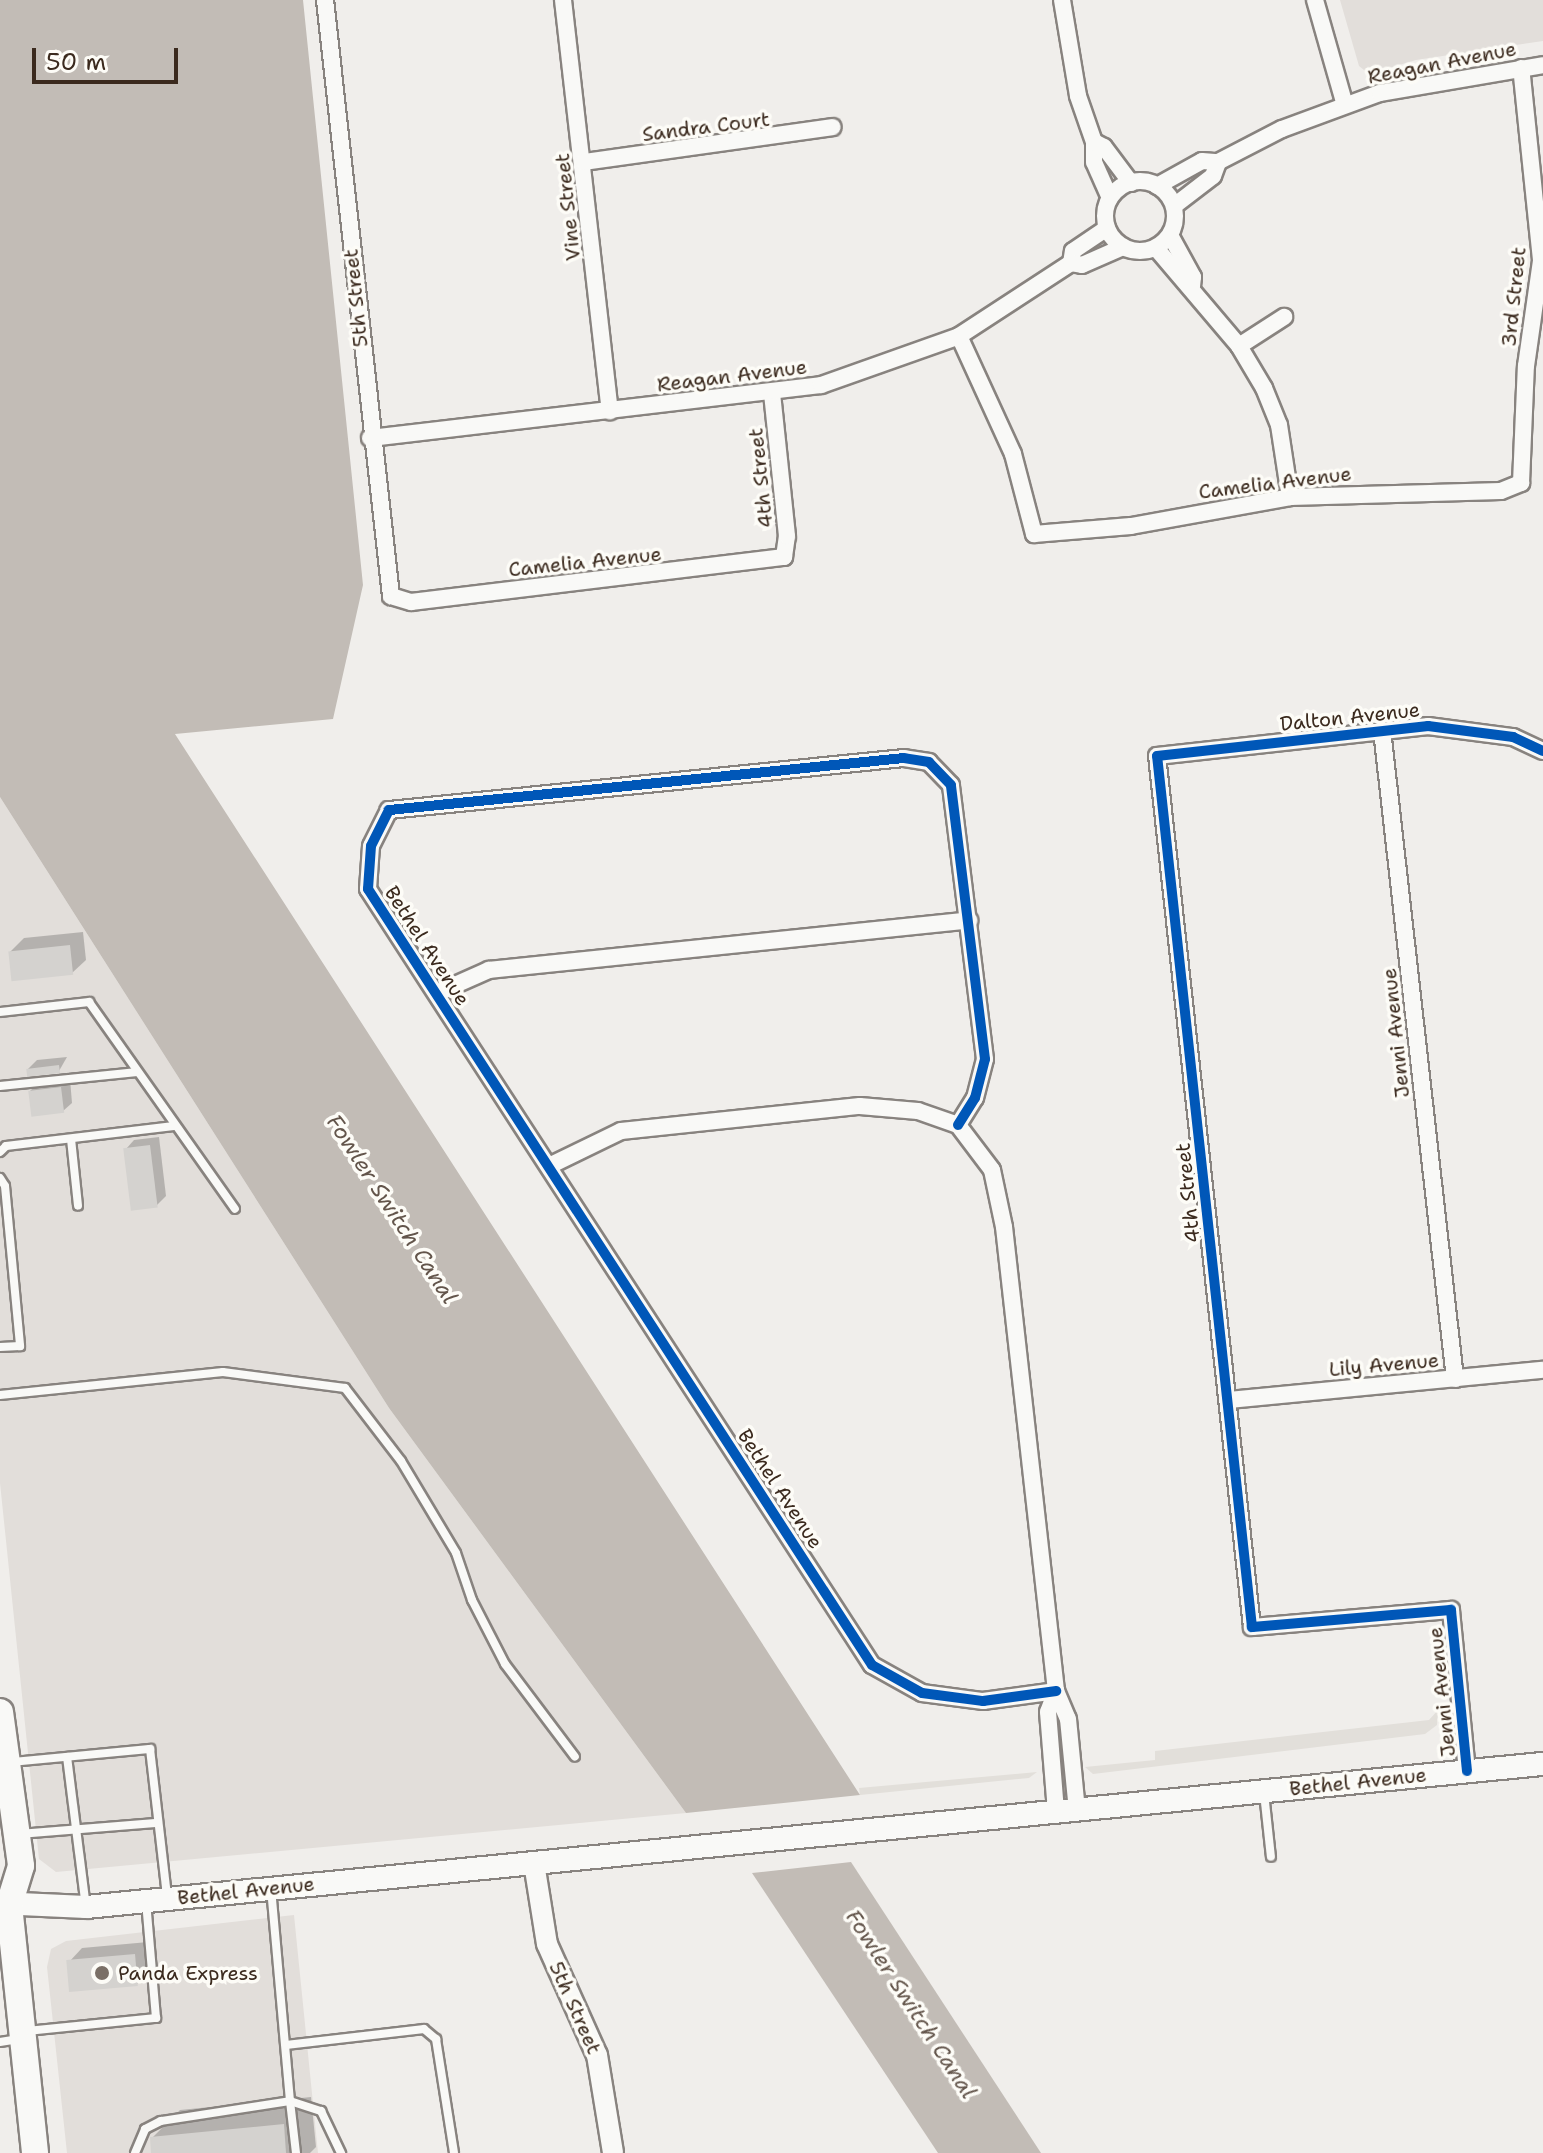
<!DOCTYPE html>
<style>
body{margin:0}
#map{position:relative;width:1543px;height:2153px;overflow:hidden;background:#f0eeeb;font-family:"Shantell Sans",sans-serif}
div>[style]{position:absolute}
.built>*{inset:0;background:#e2deda}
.green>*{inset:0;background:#e2dfda}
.water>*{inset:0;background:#c2bcb6}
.shadow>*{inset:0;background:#0003}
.building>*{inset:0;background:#d4d2cf;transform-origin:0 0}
.roads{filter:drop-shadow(2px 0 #88837f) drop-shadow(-2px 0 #88837f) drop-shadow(0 2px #88837f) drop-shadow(0 -2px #88837f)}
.service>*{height:8px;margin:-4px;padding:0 4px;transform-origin:4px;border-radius:4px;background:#f9f9f7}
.minor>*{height:16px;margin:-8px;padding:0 8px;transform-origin:8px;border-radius:8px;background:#f9f9f7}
.minor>.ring{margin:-8px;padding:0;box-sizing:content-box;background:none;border:16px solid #f9f9f7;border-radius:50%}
.tertiary>*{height:20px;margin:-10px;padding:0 10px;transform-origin:10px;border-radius:10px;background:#f9f9f7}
.secondary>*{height:22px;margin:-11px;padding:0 11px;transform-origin:11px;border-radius:11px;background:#f9f9f7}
.primary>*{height:26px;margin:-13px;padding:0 13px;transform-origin:13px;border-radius:13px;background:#f9f9f7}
.cycleway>*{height:10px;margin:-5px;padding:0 5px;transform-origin:5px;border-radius:5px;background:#0057b8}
.dots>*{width:22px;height:22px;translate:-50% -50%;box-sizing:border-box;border:4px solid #fdfcf7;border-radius:50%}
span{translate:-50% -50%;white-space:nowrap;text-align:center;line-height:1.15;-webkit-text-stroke:7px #fdfcf7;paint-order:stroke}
.street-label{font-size:20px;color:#3b2a1e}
.poi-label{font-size:20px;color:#3b2a1e}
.left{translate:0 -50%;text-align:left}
.water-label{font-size:22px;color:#63554b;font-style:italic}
.scale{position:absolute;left:32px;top:48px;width:146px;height:36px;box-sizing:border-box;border:4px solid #3b2a1e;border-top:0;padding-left:10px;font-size:24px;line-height:28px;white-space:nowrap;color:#3b2a1e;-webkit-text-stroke:6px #fdfcf7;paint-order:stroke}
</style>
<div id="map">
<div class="built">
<div style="clip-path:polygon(1340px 0,1543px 0,1543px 41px,1416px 60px,1369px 74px,1359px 66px)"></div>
<div style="clip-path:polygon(0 797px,389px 1408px,686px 1813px,56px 1872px,39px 1859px,0 1483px)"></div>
<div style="clip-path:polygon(294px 1915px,318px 2153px,67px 2153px,47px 1967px,51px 1949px,66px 1941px)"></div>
</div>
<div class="green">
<div style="clip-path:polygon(1438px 1710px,1437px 1725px,1425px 1734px,1093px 1774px,1085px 1767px,1155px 1760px,1155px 1751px,1429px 1720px)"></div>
<div style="clip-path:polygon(1037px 1772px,1029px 1778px,860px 1795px,859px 1788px)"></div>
</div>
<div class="water">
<div style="clip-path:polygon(0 0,303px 0,363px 585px,333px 719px,175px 734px,860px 1795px,686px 1813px,389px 1408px,0 797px)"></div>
<div style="clip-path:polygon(851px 1862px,1041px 2153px,938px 2153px,752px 1873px)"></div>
</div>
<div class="shadow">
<div style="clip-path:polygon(83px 932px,86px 960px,72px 973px,10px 952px,24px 938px)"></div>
<div style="clip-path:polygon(67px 1057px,59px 1071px,28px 1069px,37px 1060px)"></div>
<div style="clip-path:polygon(70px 1079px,72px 1103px,63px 1111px,30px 1091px,39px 1082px)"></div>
<div style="clip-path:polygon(159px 1137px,166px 1196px,157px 1205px,126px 1149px,134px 1140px)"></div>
<div style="clip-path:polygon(148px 1942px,151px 1970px,137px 1984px,69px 1962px,82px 1948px)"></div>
<div style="clip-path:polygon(311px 2097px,316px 2147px,310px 2153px,153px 2153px,152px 2138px,180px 2110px)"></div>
</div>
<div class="building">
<div style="left:70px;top:945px;width:30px;height:62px;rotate:84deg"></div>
<div style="left:59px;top:1065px;width:8px;height:33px;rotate:83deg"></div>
<div style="left:61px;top:1087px;width:26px;height:33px;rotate:83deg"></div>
<div style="left:150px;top:1145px;width:63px;height:27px;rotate:83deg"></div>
<div style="left:135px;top:1954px;width:32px;height:69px;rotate:85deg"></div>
<div style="clip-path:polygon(284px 2124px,286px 2153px,151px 2153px,150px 2137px)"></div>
</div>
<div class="roads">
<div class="service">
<div style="left:0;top:1012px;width:90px;rotate:-6.4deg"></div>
<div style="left:89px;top:1002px;width:253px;rotate:54.8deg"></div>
<div style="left:0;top:1086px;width:138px;rotate:-5.8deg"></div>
<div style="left:71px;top:1139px;width:67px;rotate:84deg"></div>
<div style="left:0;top:1152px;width:8px;rotate:-45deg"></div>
<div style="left:6px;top:1146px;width:169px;rotate:-6.8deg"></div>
<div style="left:0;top:1178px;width:9px;rotate:58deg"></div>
<div style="left:5px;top:1186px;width:161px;rotate:84.6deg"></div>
<div style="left:20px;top:1346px;width:20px;rotate:177deg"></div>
<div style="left:0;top:1395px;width:224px;rotate:-5.9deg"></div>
<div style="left:223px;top:1372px;width:123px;rotate:7.5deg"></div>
<div style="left:345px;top:1388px;width:92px;rotate:52.5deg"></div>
<div style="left:401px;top:1461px;width:107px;rotate:59.1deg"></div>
<div style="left:456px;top:1553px;width:50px;rotate:71.2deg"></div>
<div style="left:472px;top:1600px;width:72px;rotate:62.7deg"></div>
<div style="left:505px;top:1664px;width:116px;rotate:53deg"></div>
<div style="left:67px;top:1757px;width:151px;rotate:82.8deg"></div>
<div style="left:12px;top:1762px;width:139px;rotate:-5.4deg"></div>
<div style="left:150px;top:1749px;width:148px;rotate:83.4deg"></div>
<div style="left:1264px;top:1793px;width:64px;rotate:83.8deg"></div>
<div style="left:20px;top:1834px;width:138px;rotate:-4.6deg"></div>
<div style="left:27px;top:2031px;width:130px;rotate:-5.8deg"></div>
<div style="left:156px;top:2018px;width:116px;rotate:-94.9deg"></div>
<div style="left:0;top:2042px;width:19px;rotate:-9deg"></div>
<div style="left:286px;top:2045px;width:139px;rotate:-6.6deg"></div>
<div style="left:424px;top:2029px;width:16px;rotate:40deg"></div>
<div style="left:436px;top:2039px;width:115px;rotate:81deg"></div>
<div style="left:135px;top:2153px;width:26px;rotate:-67deg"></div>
<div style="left:145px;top:2129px;width:18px;rotate:-27deg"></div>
<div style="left:161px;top:2121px;width:131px;rotate:-8.8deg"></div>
<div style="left:290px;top:2101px;width:213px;rotate:-95.1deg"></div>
<div style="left:296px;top:2153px;width:52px;rotate:-96.6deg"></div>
<div style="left:290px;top:2101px;width:33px;rotate:18deg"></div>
<div style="left:321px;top:2111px;width:47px;rotate:64.5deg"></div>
</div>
<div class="minor">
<div style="left:325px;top:0;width:600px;rotate:83.68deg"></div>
<div style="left:391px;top:596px;width:21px;rotate:17deg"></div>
<div style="left:411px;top:602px;width:376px;rotate:-6.9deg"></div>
<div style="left:784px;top:557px;width:21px;rotate:-82deg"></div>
<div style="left:787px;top:536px;width:143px;rotate:-96deg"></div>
<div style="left:563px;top:0;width:414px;rotate:83.5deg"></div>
<div style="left:1062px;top:0;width:97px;rotate:80.5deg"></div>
<div style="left:1078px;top:96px;width:49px;rotate:70.8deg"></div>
<div style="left:1094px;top:142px;width:20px;rotate:90deg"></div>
<div style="left:1094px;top:162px;width:39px;rotate:66deg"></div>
<div style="left:1315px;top:0;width:109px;rotate:74.1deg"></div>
<div style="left:1094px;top:142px;width:11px;rotate:27deg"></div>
<div style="left:1104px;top:147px;width:45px;rotate:53.1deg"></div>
<div style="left:584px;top:162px;width:251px;rotate:-8deg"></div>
<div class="ring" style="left:1105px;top:181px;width:54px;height:54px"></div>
<div style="left:1157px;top:186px;width:51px;rotate:-29.1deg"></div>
<div style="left:1202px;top:161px;width:16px;rotate:4deg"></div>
<div style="left:1218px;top:162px;width:72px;rotate:-27.3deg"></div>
<div style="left:1282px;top:129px;width:104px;rotate:-20.2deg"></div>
<div style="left:1380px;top:93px;width:165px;rotate:-9.7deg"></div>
<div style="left:1174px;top:206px;width:49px;rotate:-37.6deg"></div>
<div style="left:1213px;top:176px;width:15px;rotate:-70deg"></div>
<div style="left:1170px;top:235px;width:48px;rotate:61.3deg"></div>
<div style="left:1193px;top:277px;width:9px;rotate:96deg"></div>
<div style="left:1156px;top:248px;width:128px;rotate:49.7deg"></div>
<div style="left:1239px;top:346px;width:49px;rotate:59.2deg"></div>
<div style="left:1264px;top:388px;width:40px;rotate:68deg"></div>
<div style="left:1279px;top:425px;width:73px;rotate:81.3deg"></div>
<div style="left:1071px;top:263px;width:12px;rotate:-81deg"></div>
<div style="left:1073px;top:251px;width:41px;rotate:-34.1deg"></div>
<div style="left:959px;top:336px;width:130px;rotate:65.4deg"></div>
<div style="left:1013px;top:454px;width:83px;rotate:75.3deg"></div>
<div style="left:1034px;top:534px;width:97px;rotate:-4.7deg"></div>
<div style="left:1131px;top:526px;width:162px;rotate:-10.3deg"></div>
<div style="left:1290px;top:497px;width:211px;rotate:-1.6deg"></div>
<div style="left:1501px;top:491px;width:22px;rotate:-22deg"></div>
<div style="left:1521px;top:483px;width:117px;rotate:-87.6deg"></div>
<div style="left:1526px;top:366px;width:107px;rotate:-81.9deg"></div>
<div style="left:1541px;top:260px;width:193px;rotate:-95.9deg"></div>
<div style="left:1239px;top:346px;width:54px;rotate:-32.8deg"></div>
<div style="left:370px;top:438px;width:454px;rotate:-6.7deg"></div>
<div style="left:821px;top:385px;width:146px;rotate:-19.5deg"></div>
<div style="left:959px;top:336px;width:134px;rotate:-33.1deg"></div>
<div style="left:1071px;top:263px;width:11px;rotate:10deg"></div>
<div style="left:1082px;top:265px;width:45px;rotate:-23.7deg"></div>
<div style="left:1382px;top:730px;width:653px;rotate:83.58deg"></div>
<div style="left:437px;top:993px;width:57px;rotate:-23.9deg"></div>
<div style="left:489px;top:970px;width:483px;rotate:-5.9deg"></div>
<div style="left:958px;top:1125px;width:32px;rotate:-58deg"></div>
<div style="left:975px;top:1098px;width:40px;rotate:-75.6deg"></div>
<div style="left:985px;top:1059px;width:276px;rotate:-97.1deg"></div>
<div style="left:951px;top:785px;width:32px;rotate:-134deg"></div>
<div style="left:929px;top:762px;width:25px;rotate:-171deg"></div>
<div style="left:904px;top:758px;width:518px;rotate:174.23deg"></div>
<div style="left:389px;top:810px;width:40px;rotate:116.6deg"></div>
<div style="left:371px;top:846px;width:43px;rotate:94deg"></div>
<div style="left:368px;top:889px;width:925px;rotate:57deg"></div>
<div style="left:872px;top:1665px;width:57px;rotate:29.2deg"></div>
<div style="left:922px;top:1693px;width:62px;rotate:7.5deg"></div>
<div style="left:983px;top:1701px;width:74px;rotate:-7.8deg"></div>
<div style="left:549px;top:1166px;width:80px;rotate:-25.9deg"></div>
<div style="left:621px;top:1131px;width:240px;rotate:-6deg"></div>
<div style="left:860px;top:1106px;width:58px;rotate:4.9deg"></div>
<div style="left:918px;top:1111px;width:42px;rotate:19.3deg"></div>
<div style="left:958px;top:1125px;width:56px;rotate:52.9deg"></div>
<div style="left:992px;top:1170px;width:58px;rotate:78.1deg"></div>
<div style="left:1004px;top:1227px;width:467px;rotate:83.6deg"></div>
<div style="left:1056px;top:1691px;width:30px;rotate:67deg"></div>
<div style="left:1068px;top:1719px;width:91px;rotate:84.4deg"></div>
<div style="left:1229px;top:1400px;width:315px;rotate:-5.5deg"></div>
<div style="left:1056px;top:1691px;width:22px;rotate:111deg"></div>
<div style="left:1048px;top:1712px;width:100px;rotate:85.4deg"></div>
<div style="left:1467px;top:1771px;width:162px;rotate:-95.7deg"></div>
<div style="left:1451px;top:1610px;width:200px;rotate:175.1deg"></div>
<div style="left:1252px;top:1627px;width:876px;rotate:-96.22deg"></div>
<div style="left:1157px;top:756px;width:273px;rotate:-6.3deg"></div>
<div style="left:1428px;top:726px;width:86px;rotate:7.4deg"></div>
<div style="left:1513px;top:737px;width:33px;rotate:25deg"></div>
</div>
<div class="tertiary">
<div style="left:534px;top:1863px;width:82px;rotate:80.9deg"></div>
<div style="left:547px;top:1944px;width:122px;rotate:65.8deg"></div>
<div style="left:597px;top:2055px;width:99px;rotate:80.7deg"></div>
</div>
<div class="secondary">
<div style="left:0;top:1903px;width:86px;rotate:2.7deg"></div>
<div style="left:86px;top:1907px;width:1464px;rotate:-5.61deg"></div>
</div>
<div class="primary">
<div style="left:0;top:1712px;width:155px;rotate:82.2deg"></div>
<div style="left:21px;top:1866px;width:41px;rotate:107.1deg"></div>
<div style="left:9px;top:1905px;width:249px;rotate:84deg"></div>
</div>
</div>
<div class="cycleway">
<div style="left:958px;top:1125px;width:32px;rotate:-58deg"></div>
<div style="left:975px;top:1098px;width:40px;rotate:-75.6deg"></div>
<div style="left:985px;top:1059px;width:276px;rotate:-97.1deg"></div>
<div style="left:951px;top:785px;width:32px;rotate:-134deg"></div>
<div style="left:929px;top:762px;width:25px;rotate:-171deg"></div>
<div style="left:904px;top:758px;width:518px;rotate:174.23deg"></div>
<div style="left:389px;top:810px;width:40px;rotate:116.6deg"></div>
<div style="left:371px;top:846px;width:43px;rotate:94deg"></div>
<div style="left:368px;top:889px;width:925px;rotate:57deg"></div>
<div style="left:872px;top:1665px;width:57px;rotate:29.2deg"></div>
<div style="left:922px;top:1693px;width:62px;rotate:7.5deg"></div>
<div style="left:983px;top:1701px;width:74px;rotate:-7.8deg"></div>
<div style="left:1467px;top:1771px;width:162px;rotate:-95.7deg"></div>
<div style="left:1451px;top:1610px;width:200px;rotate:175.1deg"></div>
<div style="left:1252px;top:1627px;width:876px;rotate:-96.22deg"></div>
<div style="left:1157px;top:756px;width:273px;rotate:-6.3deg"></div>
<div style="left:1428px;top:726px;width:86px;rotate:7.4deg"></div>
<div style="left:1513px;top:737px;width:33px;rotate:25deg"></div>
</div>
<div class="dots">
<div style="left:102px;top:1973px;background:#7a6f66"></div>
</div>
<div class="street-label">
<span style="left:1442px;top:63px;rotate:-11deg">Reagan Avenue</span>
<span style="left:706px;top:127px;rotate:-7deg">Sandra Court</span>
<span style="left:568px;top:207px;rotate:-96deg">Vine Street</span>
<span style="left:1514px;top:297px;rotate:-84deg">3rd Street</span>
<span style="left:356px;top:298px;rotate:-96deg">5th Street</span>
<span style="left:732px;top:376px;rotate:-7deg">Reagan Avenue</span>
<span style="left:761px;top:478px;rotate:-96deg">4th Street</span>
<span style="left:1275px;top:483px;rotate:-7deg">Camelia Avenue</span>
<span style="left:585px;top:562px;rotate:-6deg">Camelia Avenue</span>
<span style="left:1350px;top:717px;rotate:-6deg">Dalton Avenue</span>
<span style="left:427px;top:946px;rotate:57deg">Bethel Avenue</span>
<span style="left:1396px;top:1033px;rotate:-96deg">Jenni Avenue</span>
<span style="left:1188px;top:1193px;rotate:-96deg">4th Street</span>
<span style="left:1384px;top:1365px;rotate:-5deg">Lily Avenue</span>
<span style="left:780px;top:1489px;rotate:57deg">Bethel Avenue</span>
<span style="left:1442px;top:1692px;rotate:-96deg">Jenni Avenue</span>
<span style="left:1358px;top:1782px;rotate:-6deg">Bethel Avenue</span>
<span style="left:246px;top:1891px;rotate:-6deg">Bethel Avenue</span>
<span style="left:575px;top:2008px;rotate:66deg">5th Street</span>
</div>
<div class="poi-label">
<span class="left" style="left:118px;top:1973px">Panda Express</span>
</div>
<div class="water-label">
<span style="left:392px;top:1209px;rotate:57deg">Fowler Switch Canal</span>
<span style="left:911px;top:2004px;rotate:57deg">Fowler Switch Canal</span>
</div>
<div class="scale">50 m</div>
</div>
